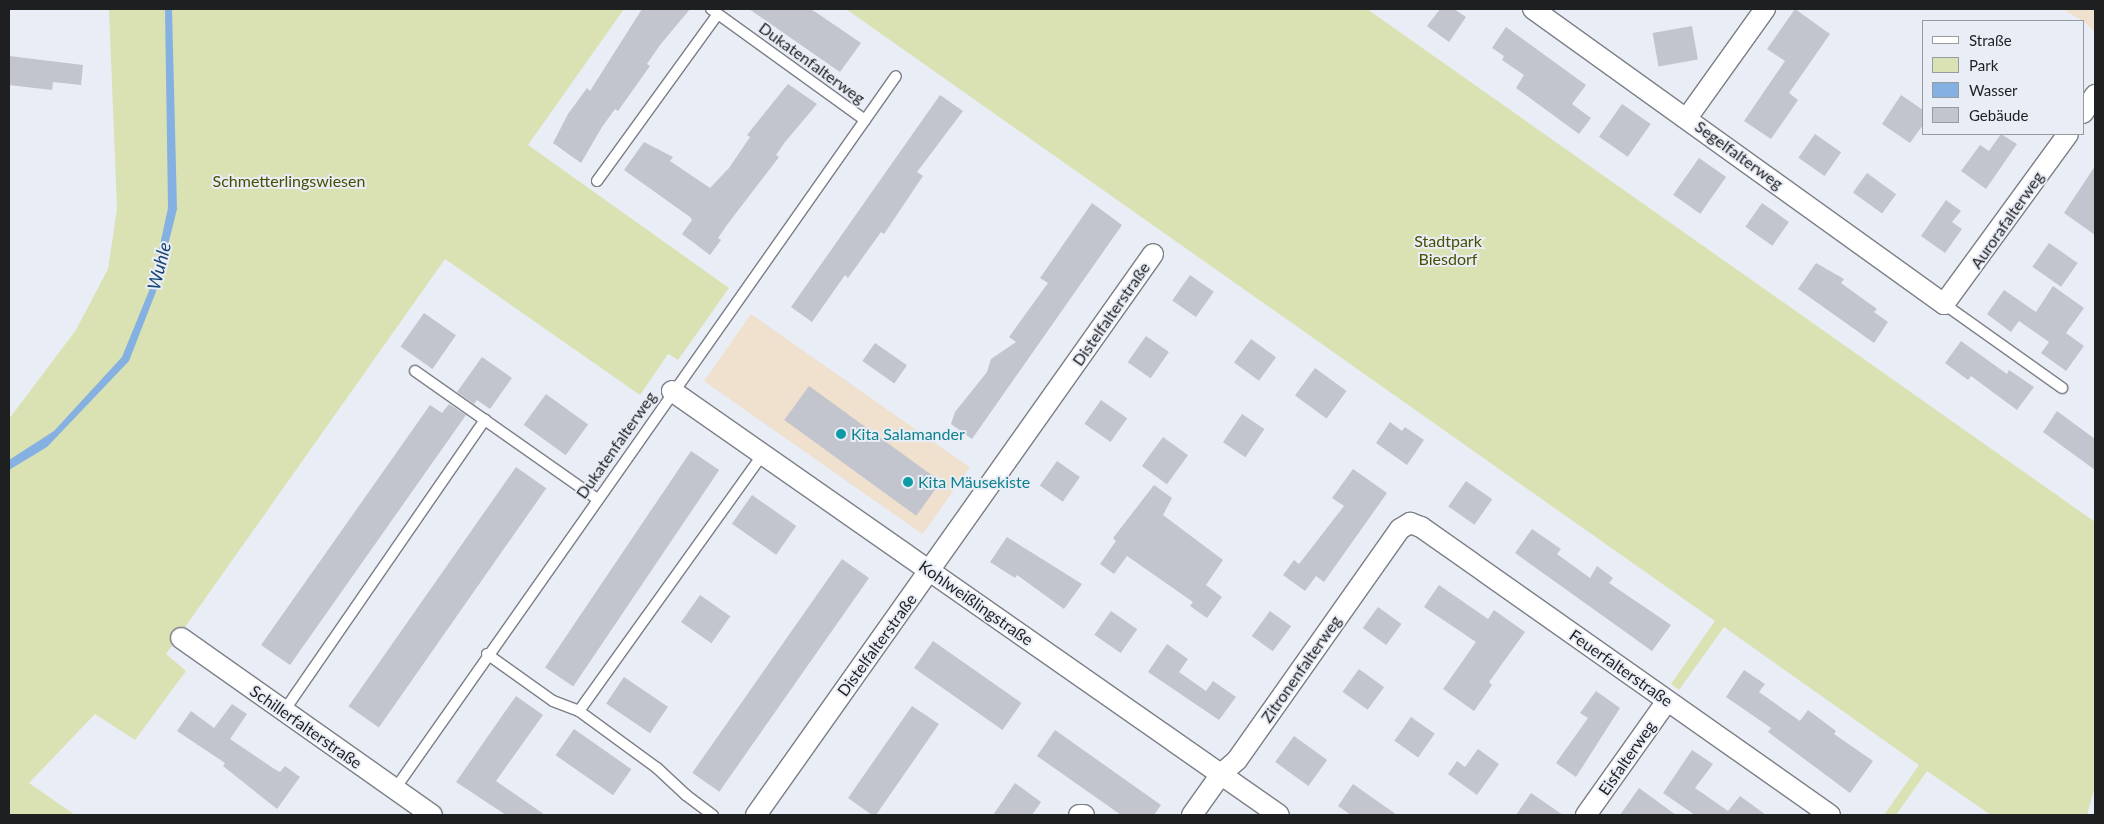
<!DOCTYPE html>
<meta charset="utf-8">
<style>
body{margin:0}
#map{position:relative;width:2104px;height:824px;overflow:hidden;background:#e9edf5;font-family:Lato,sans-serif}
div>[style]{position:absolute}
.education>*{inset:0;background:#f0e0ce;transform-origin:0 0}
.green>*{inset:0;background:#dae2b3}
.water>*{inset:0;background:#84b1e2}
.building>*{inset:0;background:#c2c5ce;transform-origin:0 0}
.roads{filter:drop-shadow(1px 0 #7c7f87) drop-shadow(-1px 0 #7c7f87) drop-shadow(0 1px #7c7f87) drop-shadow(0 -1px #7c7f87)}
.service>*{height:10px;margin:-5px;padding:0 5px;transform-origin:5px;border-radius:5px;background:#fff}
.minor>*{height:20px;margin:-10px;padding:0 10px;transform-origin:10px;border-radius:10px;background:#fff}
.dots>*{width:14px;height:14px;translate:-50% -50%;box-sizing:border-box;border:2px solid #e9edf5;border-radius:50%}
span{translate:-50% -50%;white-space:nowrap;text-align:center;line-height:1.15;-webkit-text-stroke:4px #e9edf5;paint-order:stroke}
.street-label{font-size:16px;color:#1d1f21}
.park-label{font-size:16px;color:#484f00}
.culture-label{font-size:16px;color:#0d838f}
.left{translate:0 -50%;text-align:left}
.water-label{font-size:18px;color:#154573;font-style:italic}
.frame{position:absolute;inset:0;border:10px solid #1d1f21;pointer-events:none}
.legend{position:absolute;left:1922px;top:20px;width:162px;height:115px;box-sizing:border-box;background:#e9edf5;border:1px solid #979ba0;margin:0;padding:6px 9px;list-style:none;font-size:15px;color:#1d1f21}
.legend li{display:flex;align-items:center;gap:10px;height:25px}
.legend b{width:25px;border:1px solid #979ba0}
</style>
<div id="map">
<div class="education">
<div style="clip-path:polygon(2062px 9px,2095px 9px,2095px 32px,2083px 21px)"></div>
<div style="left:751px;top:314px;width:267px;height:82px;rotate:35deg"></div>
</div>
<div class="green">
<div style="clip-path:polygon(109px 9px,624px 9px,528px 145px,729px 288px,678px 360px,668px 354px,640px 395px,445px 259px,166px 654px,186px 671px,135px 740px,95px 714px,29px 783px,75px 815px,9px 815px,9px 419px,76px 330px,108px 269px,117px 209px)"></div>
<div style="clip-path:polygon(846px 9px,1367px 9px,2095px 522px,2095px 786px,2087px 815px,1991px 815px,1927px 771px,1896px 815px,1884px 815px,1919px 765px,1724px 627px,1679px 690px,1671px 684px,1715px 621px)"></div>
</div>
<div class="water">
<div style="clip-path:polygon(165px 9px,172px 9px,177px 209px,157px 289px,129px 361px,47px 447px,9px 470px,9px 460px,54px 431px,122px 357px,151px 286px,168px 208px)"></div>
</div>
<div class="building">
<div style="clip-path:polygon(642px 9px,690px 9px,660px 45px,647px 64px,650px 66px,618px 111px,615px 109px,602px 127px,581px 163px,553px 143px,568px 114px,587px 88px,590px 91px)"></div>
<div style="clip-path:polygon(749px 9px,811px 9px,861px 43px,840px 72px)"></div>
<div style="clip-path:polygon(1440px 9px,1454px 9px,1466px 17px,1449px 42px,1427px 26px)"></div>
<div style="clip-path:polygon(1795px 9px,1830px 34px,1789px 93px,1798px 100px,1771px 139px,1744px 121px,1785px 61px,1767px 49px)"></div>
<div style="left:1692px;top:26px;width:34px;height:40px;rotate:80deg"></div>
<div style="clip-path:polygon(1506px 27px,1586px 85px,1572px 104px,1591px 118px,1579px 134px,1516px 88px,1524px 75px,1502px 60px,1504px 56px,1492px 48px)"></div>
<div style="clip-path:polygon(9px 56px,83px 65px,81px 85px,53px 82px,52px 90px,9px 85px)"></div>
<div style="clip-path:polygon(788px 84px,817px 104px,785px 142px,776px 155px,779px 157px,727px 225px,718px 238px,721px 240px,710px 255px,682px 234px,692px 220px,690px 217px,624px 170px,644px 142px,673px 157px,670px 161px,710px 188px,729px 168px,750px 137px,747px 135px)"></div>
<div style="clip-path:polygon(940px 95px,963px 111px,917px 172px,923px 176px,884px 234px,881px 232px,848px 278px,845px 275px,812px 322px,791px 307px)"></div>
<div style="clip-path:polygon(1901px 95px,1923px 110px,1923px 125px,1910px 143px,1882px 124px)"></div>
<div style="left:1622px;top:104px;width:35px;height:40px;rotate:35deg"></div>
<div style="left:1815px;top:134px;width:32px;height:29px;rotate:35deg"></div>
<div style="clip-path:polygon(2001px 134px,2017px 144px,1986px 189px,1961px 171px,1980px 145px,1989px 151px)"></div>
<div style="left:1699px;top:158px;width:33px;height:45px;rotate:35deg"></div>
<div style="clip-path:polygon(2095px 166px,2095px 235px,2064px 213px)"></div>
<div style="left:1867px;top:173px;width:36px;height:24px;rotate:36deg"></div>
<div style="clip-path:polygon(1946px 200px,1961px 211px,1952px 222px,1962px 229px,1945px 253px,1921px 236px)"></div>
<div style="clip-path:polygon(1092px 203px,1122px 225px,972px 439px,951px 424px,955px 412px,987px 372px,991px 359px,1016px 342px,1009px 337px,1048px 283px,1040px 278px)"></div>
<div style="left:1762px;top:203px;width:33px;height:29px;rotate:35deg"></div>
<div style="left:2049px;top:243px;width:35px;height:29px;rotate:35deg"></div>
<div style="clip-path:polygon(1816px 263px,1844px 279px,1841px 283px,1877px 309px,1874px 312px,1888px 322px,1874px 343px,1798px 289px)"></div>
<div style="left:1190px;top:275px;width:29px;height:31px;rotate:35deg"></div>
<div style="clip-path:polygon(2053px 286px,2084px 308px,2066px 333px,2084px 346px,2066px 371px,2041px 353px,2049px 342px,2019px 321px,2011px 332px,1987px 314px,2004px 290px,2036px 312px)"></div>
<div style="left:424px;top:313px;width:39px;height:41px;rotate:35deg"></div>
<div style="left:1146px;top:336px;width:28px;height:32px;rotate:35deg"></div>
<div style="left:1251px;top:339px;width:31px;height:29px;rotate:36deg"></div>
<div style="clip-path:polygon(1961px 341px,2007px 374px,2009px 370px,2034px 387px,2017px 410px,1971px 376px,1968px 380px,1945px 363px)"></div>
<div style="left:875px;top:343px;width:39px;height:22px;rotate:35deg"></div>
<div style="clip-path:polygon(482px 357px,512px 378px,490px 409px,477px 400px,474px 404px,457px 392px)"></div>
<div style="left:1315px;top:368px;width:39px;height:34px;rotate:36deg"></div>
<div style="left:809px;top:386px;width:163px;height:42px;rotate:36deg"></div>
<div style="left:546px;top:394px;width:52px;height:38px;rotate:36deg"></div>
<div style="left:1101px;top:400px;width:32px;height:29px;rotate:35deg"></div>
<div style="clip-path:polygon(449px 404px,466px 415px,290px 665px,261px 645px,430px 405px,442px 413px)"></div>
<div style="clip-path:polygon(2057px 411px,2095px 439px,2095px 470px,2043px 432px)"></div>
<div style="left:1242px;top:414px;width:27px;height:34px;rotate:34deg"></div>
<div style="clip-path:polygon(1390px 422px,1402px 431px,1405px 427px,1424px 440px,1407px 465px,1376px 443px)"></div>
<div style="left:1163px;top:437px;width:31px;height:36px;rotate:36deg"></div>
<div style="left:691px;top:451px;width:34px;height:261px;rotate:34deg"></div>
<div style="left:1057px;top:461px;width:28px;height:30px;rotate:35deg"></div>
<div style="left:516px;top:467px;width:37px;height:292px;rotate:35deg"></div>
<div style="clip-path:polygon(1353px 469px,1387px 493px,1324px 582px,1316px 576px,1305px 591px,1283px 575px,1294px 560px,1299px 564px,1344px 506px,1332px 498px)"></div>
<div style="left:1466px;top:481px;width:32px;height:31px;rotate:35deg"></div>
<div style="clip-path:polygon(1154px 485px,1172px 498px,1163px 515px,1223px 560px,1206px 585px,1222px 597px,1207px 618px,1190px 606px,1193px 602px,1127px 556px,1114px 574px,1100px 564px,1116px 541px,1113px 538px)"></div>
<div style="left:752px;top:495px;width:54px;height:35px;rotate:35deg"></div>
<div style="clip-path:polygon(1532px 529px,1561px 549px,1557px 554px,1590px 578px,1597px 566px,1613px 578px,1609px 583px,1671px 625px,1652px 651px,1515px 553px)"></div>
<div style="clip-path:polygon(1007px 537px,1082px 584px,1064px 609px,1017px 575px,1015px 578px,990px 562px)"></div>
<div style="left:842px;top:559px;width:33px;height:261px;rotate:35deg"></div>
<div style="clip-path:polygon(1439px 585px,1488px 619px,1494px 610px,1525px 632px,1489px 682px,1492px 685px,1474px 711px,1443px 689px,1476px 642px,1424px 607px)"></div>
<div style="left:700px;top:595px;width:37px;height:33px;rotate:35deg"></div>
<div style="left:1378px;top:607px;width:29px;height:26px;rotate:36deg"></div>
<div style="left:1111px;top:611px;width:32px;height:29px;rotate:35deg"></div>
<div style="left:1270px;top:611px;width:26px;height:31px;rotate:36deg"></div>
<div style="left:933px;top:641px;width:108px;height:33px;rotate:35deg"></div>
<div style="clip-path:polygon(1167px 644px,1188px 659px,1179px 672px,1206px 691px,1213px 681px,1236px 697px,1219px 720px,1148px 672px)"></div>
<div style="left:1359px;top:669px;width:31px;height:28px;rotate:36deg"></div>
<div style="clip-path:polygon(1744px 670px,1765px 684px,1759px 692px,1800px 721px,1808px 710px,1836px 731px,1834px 734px,1873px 761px,1850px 793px,1768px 732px,1771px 728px,1726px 697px)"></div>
<div style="left:624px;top:677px;width:53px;height:32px;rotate:34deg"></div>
<div style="clip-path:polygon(1596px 691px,1620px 708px,1576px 777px,1556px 763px,1588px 718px,1580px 713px)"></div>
<div style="clip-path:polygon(516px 696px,543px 715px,496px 781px,545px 815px,506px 815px,456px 782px)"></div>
<div style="clip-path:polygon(232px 704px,247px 714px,230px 739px,276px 770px,280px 772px,285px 766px,300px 777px,277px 809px,223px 766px,225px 763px,177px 731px,191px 711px,214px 728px)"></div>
<div style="clip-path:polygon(912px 706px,939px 724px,876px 815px,872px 815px,848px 798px)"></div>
<div style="left:1411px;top:717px;width:29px;height:29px;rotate:35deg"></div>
<div style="left:574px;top:729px;width:70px;height:32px;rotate:35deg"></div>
<div style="clip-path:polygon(1055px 730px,1161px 805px,1154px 815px,1121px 815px,1037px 756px)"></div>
<div style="left:1294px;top:736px;width:41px;height:32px;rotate:36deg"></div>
<div style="clip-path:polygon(1478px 749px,1499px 764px,1477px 795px,1448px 774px,1457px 761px,1465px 767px)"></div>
<div style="clip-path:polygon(1692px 750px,1713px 764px,1695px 788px,1728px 811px,1740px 796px,1766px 815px,1695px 815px,1663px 793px)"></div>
<div style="clip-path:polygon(1015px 783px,1041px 802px,1032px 815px,993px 815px)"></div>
<div style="clip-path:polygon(1353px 784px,1397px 815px,1351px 815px,1338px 806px)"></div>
<div style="clip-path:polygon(1639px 788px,1676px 815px,1620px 815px)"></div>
<div style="clip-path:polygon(1531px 793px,1563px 815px,1516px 815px)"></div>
</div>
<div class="roads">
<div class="service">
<div style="left:711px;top:9px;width:190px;rotate:35.8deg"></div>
<div style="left:597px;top:181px;width:206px;rotate:-54.1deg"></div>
<div style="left:1944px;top:304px;width:145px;rotate:35.4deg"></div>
<div style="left:415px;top:371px;width:221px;rotate:35.1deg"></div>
<div style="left:487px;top:654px;width:81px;rotate:35.5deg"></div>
<div style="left:553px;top:701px;width:28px;rotate:21deg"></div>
<div style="left:579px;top:711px;width:97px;rotate:36.2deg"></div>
<div style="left:657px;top:768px;width:40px;rotate:43deg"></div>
<div style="left:686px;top:795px;width:34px;rotate:37deg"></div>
<div style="left:284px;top:711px;width:354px;rotate:-55.4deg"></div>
<div style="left:579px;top:711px;width:315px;rotate:-54.4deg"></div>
<div style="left:395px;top:789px;width:871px;rotate:-54.91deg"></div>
</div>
<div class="minor">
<div style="left:1533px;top:9px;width:506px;rotate:35.67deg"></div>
<div style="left:1944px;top:304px;width:210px;rotate:-53.9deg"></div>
<div style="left:2083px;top:113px;width:22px;rotate:-56deg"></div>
<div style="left:1687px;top:118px;width:134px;rotate:-54.4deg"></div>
<div style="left:672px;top:391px;width:740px;rotate:34.93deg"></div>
<div style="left:181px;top:638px;width:307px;rotate:35.2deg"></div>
<div style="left:756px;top:815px;width:687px;rotate:-54.71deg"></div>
<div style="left:1079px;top:815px;width:5px"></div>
<div style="left:1192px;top:815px;width:50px;rotate:-54.7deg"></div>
<div style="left:1221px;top:774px;width:21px;rotate:-41deg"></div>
<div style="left:1237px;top:760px;width:283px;rotate:-54.8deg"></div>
<div style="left:1400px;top:529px;width:12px;rotate:-31deg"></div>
<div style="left:1410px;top:523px;width:12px;rotate:20deg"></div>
<div style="left:1421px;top:527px;width:500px;rotate:35.15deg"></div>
<div style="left:1586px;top:815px;width:140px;rotate:-54.6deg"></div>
</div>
</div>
<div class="dots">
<div style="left:841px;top:434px;background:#0f9aa8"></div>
<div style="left:908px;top:482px;background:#0f9aa8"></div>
</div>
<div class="street-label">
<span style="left:812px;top:63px;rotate:36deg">Dukatenfalterweg</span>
<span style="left:1739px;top:155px;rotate:36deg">Segelfalterweg</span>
<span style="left:2007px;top:220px;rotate:-55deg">Aurorafalterweg</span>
<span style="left:1111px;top:314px;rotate:-55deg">Distelfalterstraße</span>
<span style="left:616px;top:445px;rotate:-55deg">Dukatenfalterweg</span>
<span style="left:976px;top:603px;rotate:35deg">Kohlweißlingstraße</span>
<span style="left:877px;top:645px;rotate:-54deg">Distelfalterstraße</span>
<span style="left:1621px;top:668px;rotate:35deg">Feuerfalterstraße</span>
<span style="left:1301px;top:669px;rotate:-55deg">Zitronenfalterweg</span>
<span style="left:306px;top:727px;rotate:35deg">Schillerfalterstraße</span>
<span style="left:1627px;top:758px;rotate:-55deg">Eisfalterweg</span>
</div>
<div class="park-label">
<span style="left:289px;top:181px">Schmetterlingswiesen</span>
<span style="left:1448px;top:250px">Stadtpark<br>Biesdorf</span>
</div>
<div class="culture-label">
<span class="left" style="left:851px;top:434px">Kita Salamander</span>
<span class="left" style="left:918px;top:482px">Kita Mäusekiste</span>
</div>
<div class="water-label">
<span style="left:159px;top:266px;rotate:-76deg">Wuhle</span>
</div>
<div class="frame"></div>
<ul class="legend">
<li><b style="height:6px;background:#fff"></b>Straße</li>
<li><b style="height:14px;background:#dae2b3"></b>Park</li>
<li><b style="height:14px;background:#84b1e2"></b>Wasser</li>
<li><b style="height:14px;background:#c2c5ce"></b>Gebäude</li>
</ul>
</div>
